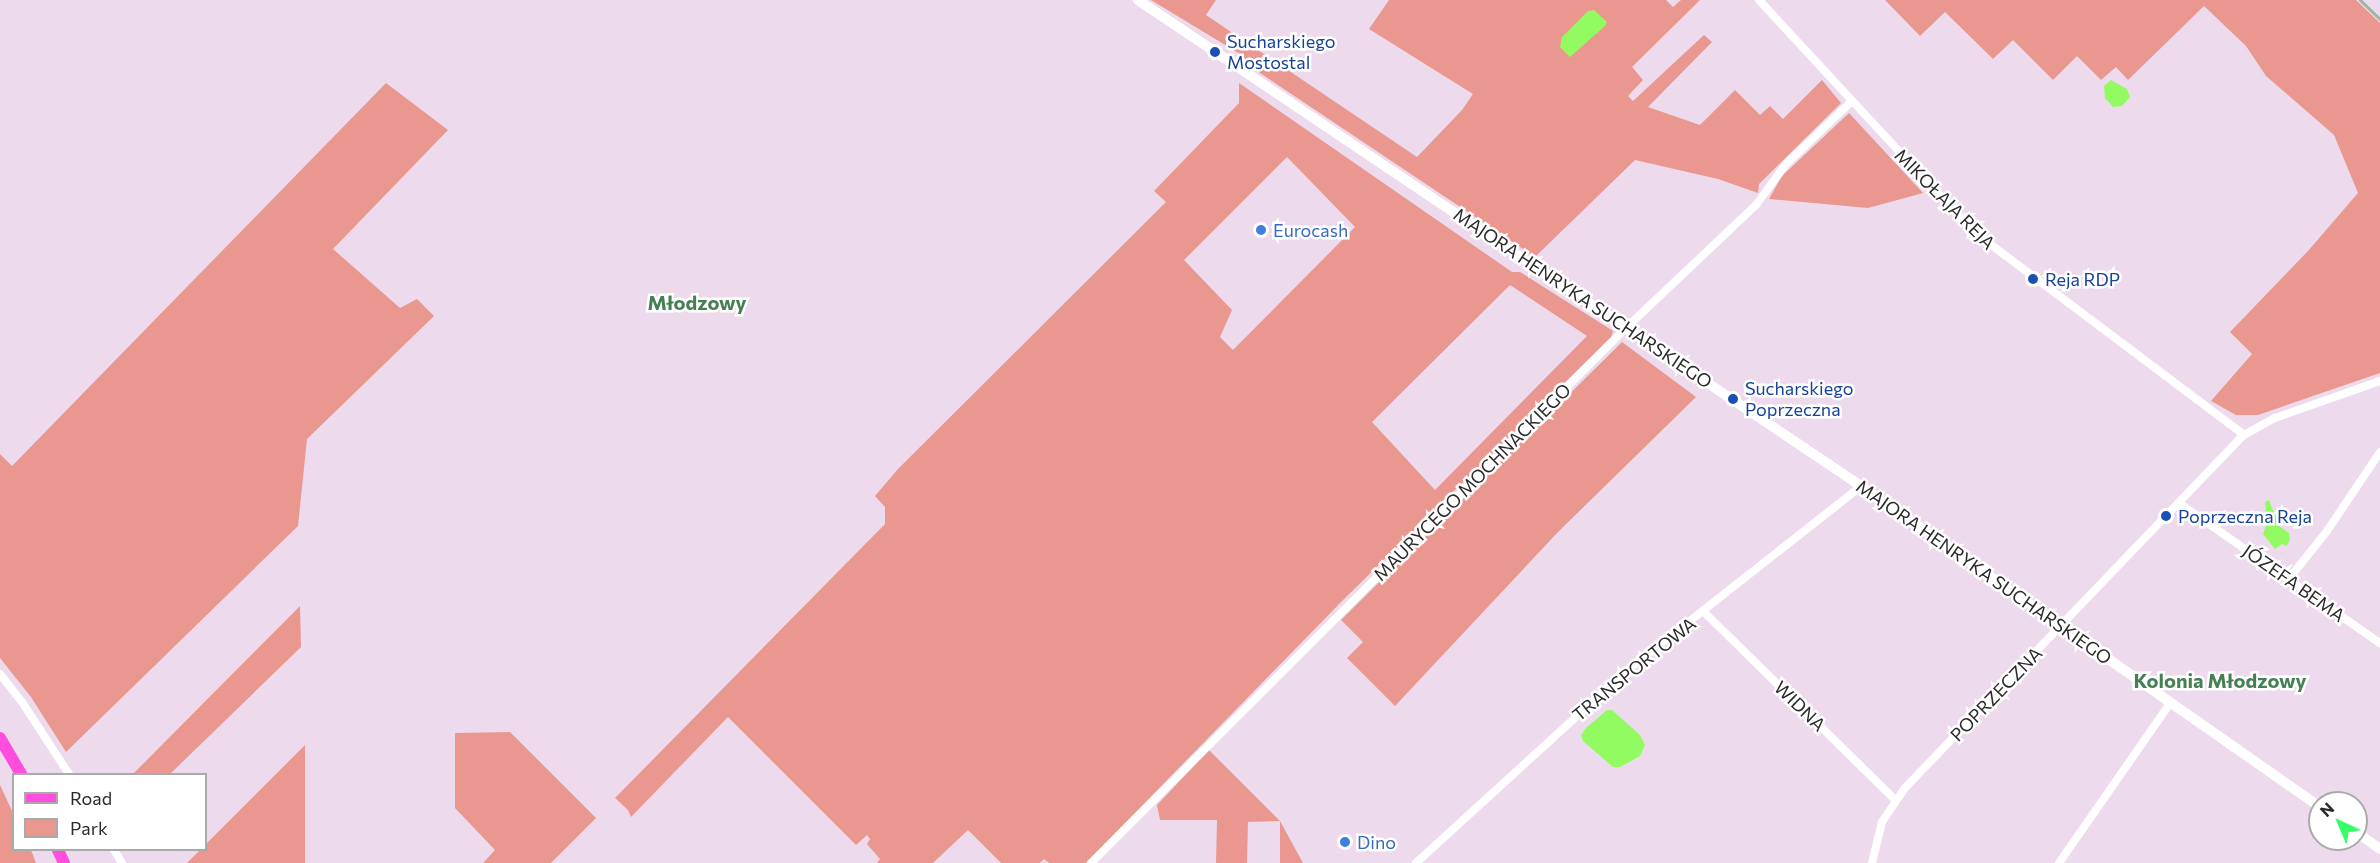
<!DOCTYPE html>
<meta charset="utf-8">
<style>
body{margin:0}
#map{position:relative;width:2380px;height:863px;overflow:hidden;background:#eddaed;font-family:Commissioner,sans-serif}
div>[style]{position:absolute}
.green>*{inset:0;background:#ea9790}
.water>*{inset:0;background:#91fb61}
.minor>*{height:8px;margin:-4px;padding:0 4px;transform-origin:4px;border-radius:4px;background:#fff}
.tertiary>*{height:10px;margin:-5px;padding:0 5px;transform-origin:5px;border-radius:5px;background:#fff}
.primary>*{height:12px;margin:-6px;padding:0 6px;transform-origin:6px;border-radius:6px;background:#ff4ddd}
.rail>*{height:3px;margin:-1.5px;padding:0 1.5px;transform-origin:1.5px;border-radius:1.5px;background:#9cb6a3}
.dots>*{width:16px;height:16px;translate:-50% -50%;box-sizing:border-box;border:3px solid #fff;border-radius:50%}
span{translate:-50% -50%;white-space:nowrap;text-align:center;line-height:1.15;-webkit-text-stroke:5px #fff;paint-order:stroke}
.transit-label{font-size:18px;color:#164399}
.left{translate:0 -50%;text-align:left}
.street-label{font-size:18px;color:#2a2a2a}
.shop-label{font-size:18px;color:#366cbe}
.neighbourhood-label{font-size:20px;color:#457f53;font-weight:700}
.legend{position:absolute;left:12px;top:773px;width:195px;height:78px;box-sizing:border-box;background:#fff;border:2px solid #aaa;margin:0;padding:8px 10px;list-style:none;font-size:18px;color:#2a2a2a}
.legend li{display:flex;align-items:center;gap:12px;height:30px}
.legend b{width:30px;border:2px solid #aaa}
.north{position:absolute;left:2308px;top:791px;width:60px;height:60px;box-sizing:border-box;background:#fff;border:2px solid #aaa;border-radius:50%;rotate:316deg;font-size:16px;font-weight:700;line-height:24px;text-align:center;color:#2a2a2a}
.north::after{content:'';display:block;margin:auto;width:21px;height:27px;background:#35ff65;clip-path:polygon(50% 0,100% 100%,50% 72%,0 100%)}
</style>
<div id="map">
<div class="green">
<div style="clip-path:polygon(1151px 0,1216px 0,1206px 15px,1417px 157px,1462px 110px,1473px 94px,1369px 29px,1389px 0,1666px 0,1673px 7px,1681px 0,1700px 0,1632px 67px,1643px 80px,1628px 96px,1633px 101px,1704px 35px,1712px 42px,1648px 107px,1700px 125px,1735px 90px,1760px 115px,1770px 106px,1783px 119px,1822px 80px,1841px 103px,1759px 184px,1758px 193px,1718px 179px,1635px 160px,1535px 257px,1260px 73px,1240px 54px)"></div>
<div style="clip-path:polygon(1885px 0,2356px 0,2380px 23px,2380px 373px,2258px 415px,2236px 415px,2211px 401px,2252px 354px,2230px 332px,2308px 251px,2358px 193px,2334px 135px,2266px 76px,2246px 46px,2204px 6px,2128px 80px,2116px 67px,2101px 80px,2077px 56px,2053px 80px,2013px 40px,1993px 59px,1945px 12px,1920px 36px)"></div>
<div style="clip-path:polygon(386px 83px,448px 130px,333px 249px,400px 308px,417px 299px,434px 316px,307px 439px,298px 526px,66px 752px,31px 697px,0 658px,0 454px,12px 466px)"></div>
<div style="clip-path:polygon(evenodd,1239px 83px,1512px 272px,1520px 272px,1613px 331px,1611px 337px,1343px 600px,1086px 863px,1049px 863px,1044px 859px,1040px 863px,1001px 863px,968px 830px,933px 863px,877px 863px,880px 859px,867px 844px,870px 839px,867px 835px,856px 845px,728px 717px,631px 817px,628px 810px,615px 798px,885px 524px,885px 507px,875px 496px,898px 469px,1166px 202px,1154px 191px,1239px 103px,1239px 83px,1287px 157px,1355px 227px,1233px 350px,1220px 337px,1232px 310px,1184px 260px,1287px 157px,1239px 83px,1510px 285px,1587px 336px,1435px 490px,1372px 422px,1510px 285px)"></div>
<div style="clip-path:polygon(1849px 113px,1923px 193px,1868px 208px,1769px 199px,1782px 176px)"></div>
<div style="clip-path:polygon(1622px 342px,1696px 397px,1558px 532px,1395px 706px,1347px 658px,1363px 642px,1341px 620px)"></div>
<div style="clip-path:polygon(300px 606px,301px 647px,170px 774px,133px 774px)"></div>
<div style="clip-path:polygon(510px 732px,596px 818px,551px 863px,483px 863px,495px 850px,455px 808px,455px 733px)"></div>
<div style="clip-path:polygon(305px 745px,305px 863px,187px 863px,200px 850px,206px 850px,206px 844px)"></div>
<div style="clip-path:polygon(1209px 750px,1280px 821px,1303px 863px,1280px 863px,1280px 821px,1248px 822px,1247px 863px,1216px 863px,1217px 820px,1160px 820px,1157px 805px)"></div>
<div style="clip-path:polygon(0 785px,13px 813px,14px 850px,31px 850px,36px 863px,0 863px)"></div>
</div>
<div class="water">
<div style="clip-path:polygon(1594px 10px,1607px 22px,1605px 26px,1570px 57px,1560px 47px,1562px 37px,1588px 11px)"></div>
<div style="clip-path:polygon(2111px 80px,2127px 89px,2130px 97px,2122px 106px,2113px 107px,2105px 98px,2104px 86px)"></div>
<div style="clip-path:polygon(2269px 500px,2279px 526px,2289px 533px,2290px 539px,2287px 546px,2282px 544px,2275px 549px,2263px 534px,2267px 523px,2265px 502px)"></div>
<div style="clip-path:polygon(1607px 710px,1612px 710px,1640px 735px,1645px 745px,1640px 756px,1620px 767px,1613px 767px,1583px 741px,1581px 735px,1586px 728px)"></div>
</div>
<div class="minor">
<div style="left:1759px;top:0;width:316px;rotate:47.2deg"></div>
<div style="left:1974px;top:232px;width:338px;rotate:36.9deg"></div>
<div style="left:2179px;top:503px;width:245px;rotate:34.9deg"></div>
<div style="left:2288px;top:580px;width:63px;rotate:-51.5deg"></div>
<div style="left:2327px;top:531px;width:95px;rotate:-56.1deg"></div>
<div style="left:1704px;top:612px;width:268px;rotate:44.5deg"></div>
<div style="left:0;top:674px;width:36px;rotate:52deg"></div>
<div style="left:22px;top:702px;width:86px;rotate:56.9deg"></div>
<div style="left:114px;top:850px;width:15px;rotate:58deg"></div>
<div style="left:1091px;top:863px;width:758px;rotate:-45deg"></div>
<div style="left:1627px;top:327px;width:178px;rotate:-43.4deg"></div>
<div style="left:1756px;top:205px;width:51px;rotate:-53.8deg"></div>
<div style="left:1786px;top:164px;width:91px;rotate:-43.7deg"></div>
<div style="left:1416px;top:863px;width:283px;rotate:-42.4deg"></div>
<div style="left:1625px;top:672px;width:300px;rotate:-38.2deg"></div>
<div style="left:1872px;top:863px;width:42px;rotate:-76.3deg"></div>
<div style="left:1882px;top:822px;width:40px;rotate:-56deg"></div>
<div style="left:1904px;top:789px;width:491px;rotate:-46.2deg"></div>
<div style="left:2244px;top:435px;width:35px;rotate:-29deg"></div>
<div style="left:2275px;top:418px;width:111px;rotate:-19.4deg"></div>
<div style="left:2059px;top:863px;width:195px;rotate:-55.2deg"></div>
</div>
<div class="tertiary">
<div style="left:1138px;top:0;width:871px;rotate:33.91deg"></div>
<div style="left:1861px;top:486px;width:560px;rotate:34.97deg"></div>
<div style="left:2356px;top:832px;width:29px;rotate:35deg"></div>
</div>
<div class="primary">
<div style="left:0;top:738px;width:42px;rotate:59.7deg"></div>
<div style="left:58px;top:850px;width:14px;rotate:65deg"></div>
</div>
<div class="rail">
<div style="left:2360px;top:0;width:28px;rotate:44deg"></div>
</div>
<div class="dots">
<div style="left:1215px;top:52px;background:#1a4fb4"></div>
<div style="left:1261px;top:230px;background:#3f7fe0"></div>
<div style="left:2033px;top:279px;background:#1a4fb4"></div>
<div style="left:1733px;top:399px;background:#1a4fb4"></div>
<div style="left:2166px;top:516px;background:#1a4fb4"></div>
<div style="left:1345px;top:842px;background:#3f7fe0"></div>
</div>
<div class="transit-label">
<span class="left" style="left:1227px;top:52px">Sucharskiego<br>Mostostal</span>
<span class="left" style="left:2045px;top:279px">Reja RDP</span>
<span class="left" style="left:1745px;top:399px">Sucharskiego<br>Poprzeczna</span>
<span class="left" style="left:2178px;top:516px">Poprzeczna Reja</span>
</div>
<div class="street-label">
<span style="left:1945px;top:199px;rotate:45deg">MIKOŁAJA REJA</span>
<span style="left:1583px;top:298px;rotate:34deg">MAJORA HENRYKA SUCHARSKIEGO</span>
<span style="left:1472px;top:482px;rotate:-45deg">MAURYCEGO MOCHNACKIEGO</span>
<span style="left:1984px;top:572px;rotate:35deg">MAJORA HENRYKA SUCHARSKIEGO</span>
<span style="left:2294px;top:583px;rotate:35deg">JÓZEFA BEMA</span>
<span style="left:1634px;top:669px;rotate:-39deg">TRANSPORTOWA</span>
<span style="left:1996px;top:694px;rotate:-46deg">POPRZECZNA</span>
<span style="left:1800px;top:706px;rotate:44deg">WIDNA</span>
</div>
<div class="shop-label">
<span class="left" style="left:1273px;top:230px">Eurocash</span>
<span class="left" style="left:1357px;top:842px">Dino</span>
</div>
<div class="neighbourhood-label">
<span style="left:697px;top:302px">Młodzowy</span>
<span style="left:2220px;top:680px">Kolonia Młodzowy</span>
</div>
<ul class="legend">
<li><b style="height:8px;background:#ff4ddd"></b>Road</li>
<li><b style="height:16px;background:#ea9790"></b>Park</li>
</ul>
<div class="north">N</div>
</div>
